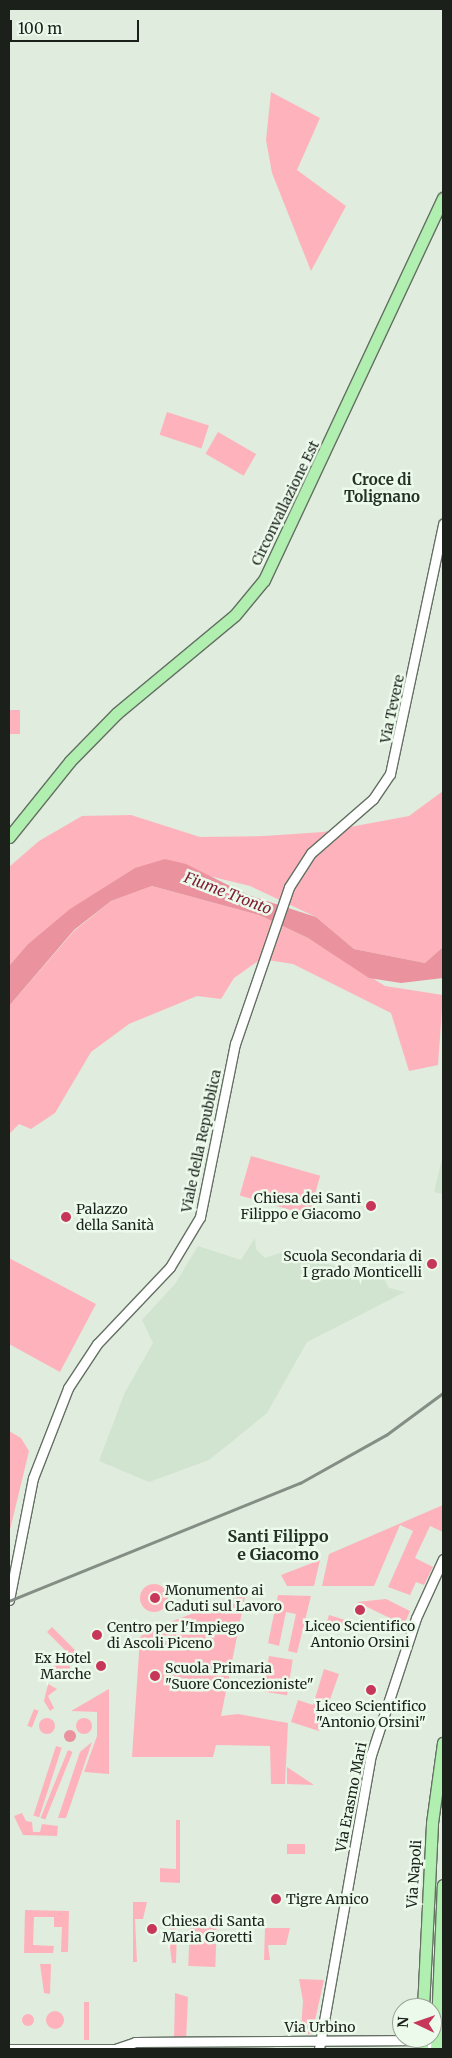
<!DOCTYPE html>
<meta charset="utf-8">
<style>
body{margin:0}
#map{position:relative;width:452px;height:2058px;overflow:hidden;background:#dfecde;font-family:Merriweather,serif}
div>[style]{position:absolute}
.built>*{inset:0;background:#d1e4d0}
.green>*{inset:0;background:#feb3bc;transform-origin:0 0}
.round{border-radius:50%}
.water>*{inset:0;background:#ea939f}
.roads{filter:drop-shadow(1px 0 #647063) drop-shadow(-1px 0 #647063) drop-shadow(0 1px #647063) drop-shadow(0 -1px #647063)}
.minor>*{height:9px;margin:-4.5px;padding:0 4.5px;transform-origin:4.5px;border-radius:4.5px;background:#fff}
.major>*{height:11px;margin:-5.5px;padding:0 5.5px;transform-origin:5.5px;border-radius:5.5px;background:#b0efaf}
.rail>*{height:2.5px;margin:-1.25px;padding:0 1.25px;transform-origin:1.25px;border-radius:1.25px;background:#858e84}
.dots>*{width:14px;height:14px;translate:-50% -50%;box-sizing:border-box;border:2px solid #ecfaeb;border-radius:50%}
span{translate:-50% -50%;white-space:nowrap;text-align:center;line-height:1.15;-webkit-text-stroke:5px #ecfaeb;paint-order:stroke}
.street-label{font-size:14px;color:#1b201b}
.poi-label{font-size:14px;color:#1b201b}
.right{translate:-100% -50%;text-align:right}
.left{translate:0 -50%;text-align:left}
.neighbourhood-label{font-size:15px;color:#263126;font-weight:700}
.water-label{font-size:15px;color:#7f1934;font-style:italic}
.quarter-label{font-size:16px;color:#263126;font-weight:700}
.frame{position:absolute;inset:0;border:10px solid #1b201b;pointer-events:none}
.north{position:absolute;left:392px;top:1998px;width:50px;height:50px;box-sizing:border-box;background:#ecfaeb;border:1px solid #98a398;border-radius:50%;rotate:273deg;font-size:14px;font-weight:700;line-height:20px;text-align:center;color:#1b201b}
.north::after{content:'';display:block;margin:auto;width:18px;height:22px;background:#c7375a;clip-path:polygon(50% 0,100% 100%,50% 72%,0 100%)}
.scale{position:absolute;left:10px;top:20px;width:129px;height:22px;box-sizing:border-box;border:2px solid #1b201b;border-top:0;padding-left:6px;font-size:15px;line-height:18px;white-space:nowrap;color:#1b201b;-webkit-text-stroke:4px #ecfaeb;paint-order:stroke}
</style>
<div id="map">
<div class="built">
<div style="clip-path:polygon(443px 1155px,443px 1194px,434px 1192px)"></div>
<div style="clip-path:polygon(255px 1238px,256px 1249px,265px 1258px,283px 1252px,384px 1279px,389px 1288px,405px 1292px,307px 1342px,267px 1413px,209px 1460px,149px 1482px,99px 1461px,125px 1392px,153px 1343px,142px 1320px,175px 1284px,198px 1246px,241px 1260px)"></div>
</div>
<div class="green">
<div style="clip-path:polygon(271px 92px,320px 118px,297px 170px,346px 206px,311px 271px,272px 173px,266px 140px)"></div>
<div style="left:167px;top:412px;width:44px;height:24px;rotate:18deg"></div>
<div style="left:218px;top:432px;width:44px;height:25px;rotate:30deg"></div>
<div style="left:9px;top:710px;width:11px;height:24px"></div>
<div style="clip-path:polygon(443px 791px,443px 947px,425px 963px,354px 949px,316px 917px,250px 886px,205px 875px,165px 859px,27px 945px,9px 966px,9px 867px,39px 841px,82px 816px,131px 815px,200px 837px,264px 836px,323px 832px,409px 816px)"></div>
<div style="clip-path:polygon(152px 886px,259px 915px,308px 938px,385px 986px,443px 995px,438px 1065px,409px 1071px,391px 1013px,293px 964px,261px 959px,234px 978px,221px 999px,197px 996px,129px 1024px,91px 1052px,55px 1113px,31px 1129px,19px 1124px,9px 1134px,9px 1006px,74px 931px,111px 901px)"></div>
<div style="left:251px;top:1156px;width:72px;height:41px;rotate:16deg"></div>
<div style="clip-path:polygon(9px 1258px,96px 1304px,60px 1372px,9px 1344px)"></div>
<div style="clip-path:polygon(9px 1431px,21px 1438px,29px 1451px,9px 1534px)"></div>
<div style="clip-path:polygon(443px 1505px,443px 1532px,430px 1526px,415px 1558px,433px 1567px,424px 1585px,416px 1582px,410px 1595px,388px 1587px,413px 1531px,400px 1525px,374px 1586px,322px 1586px,329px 1554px)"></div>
<div style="clip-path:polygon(320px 1560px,314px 1586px,287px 1586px,281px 1575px)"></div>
<div class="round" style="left:140px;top:1584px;width:28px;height:28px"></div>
<div style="clip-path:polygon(278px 1595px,311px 1596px,297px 1653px,288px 1651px,296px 1614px,286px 1612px,279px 1646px,268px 1643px)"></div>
<div style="clip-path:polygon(236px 1597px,245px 1597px,221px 1716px,238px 1714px,288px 1723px,285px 1784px,271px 1784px,270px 1746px,216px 1745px,213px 1757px,132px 1757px,140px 1638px,144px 1632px)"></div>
<div style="clip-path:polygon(386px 1599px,410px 1611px,404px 1625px,357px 1602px)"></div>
<div style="left:329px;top:1615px;width:34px;height:9px;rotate:17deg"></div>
<div style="left:52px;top:1627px;width:40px;height:7px;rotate:45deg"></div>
<div style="left:269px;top:1656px;width:24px;height:36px;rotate:9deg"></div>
<div class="round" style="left:54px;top:1658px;width:16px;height:16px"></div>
<div style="clip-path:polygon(324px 1669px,339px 1674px,319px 1731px,291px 1722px,298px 1700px,313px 1705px)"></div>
<div style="clip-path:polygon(48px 1684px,57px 1689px,48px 1696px,54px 1708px,50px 1711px,44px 1701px)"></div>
<div style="clip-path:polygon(109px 1689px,109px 1774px,84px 1772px,97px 1736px,97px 1712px,71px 1711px)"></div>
<div style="left:34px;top:1709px;width:5px;height:18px;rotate:22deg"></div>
<div class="round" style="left:39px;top:1718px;width:16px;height:16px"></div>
<div class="round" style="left:76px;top:1718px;width:16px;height:16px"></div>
<div style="clip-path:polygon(92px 1742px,66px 1818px,58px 1818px,80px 1752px)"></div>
<div style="left:56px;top:1746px;width:6px;height:73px;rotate:18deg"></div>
<div style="left:68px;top:1750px;width:5px;height:73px;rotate:22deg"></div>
<div style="clip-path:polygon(287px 1767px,314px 1785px,287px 1784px)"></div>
<div style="clip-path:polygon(22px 1813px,26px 1821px,32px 1822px,33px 1832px,40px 1832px,42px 1824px,58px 1826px,57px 1836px,23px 1835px,14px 1816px)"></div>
<div style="clip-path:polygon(176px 1820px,180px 1820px,180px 1883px,160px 1882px,160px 1868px,176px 1869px)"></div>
<div style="left:287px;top:1844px;width:18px;height:10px"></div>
<div style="clip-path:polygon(133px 1902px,147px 1902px,143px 1919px,135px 1919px,137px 1962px,133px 1962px)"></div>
<div style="clip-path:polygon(25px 1910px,69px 1911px,68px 1952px,61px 1952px,62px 1927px,54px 1927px,54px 1917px,34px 1917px,33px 1945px,54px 1946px,53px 1953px,24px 1953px)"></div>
<div style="left:190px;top:1918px;width:27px;height:48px;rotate:2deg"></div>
<div style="clip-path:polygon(171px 1922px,177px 1930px,176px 1963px,172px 1963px,169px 1940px)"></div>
<div style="clip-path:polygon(265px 1928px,290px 1928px,286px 1945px,268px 1945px,270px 1960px,264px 1960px)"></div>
<div style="clip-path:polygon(40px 1964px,51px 1964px,50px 1994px,44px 1993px)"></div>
<div style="clip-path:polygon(299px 1979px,324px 1980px,312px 2034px,297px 2034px,301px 2030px,303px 2001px)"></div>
<div style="clip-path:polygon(175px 1993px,188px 1997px,186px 2041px,174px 2041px)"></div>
<div style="left:84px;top:2002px;width:5px;height:38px"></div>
<div class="round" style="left:46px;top:2011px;width:18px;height:18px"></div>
<div class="round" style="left:22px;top:2014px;width:12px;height:12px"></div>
</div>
<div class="water">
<div style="clip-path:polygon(165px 859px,186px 864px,248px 895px,316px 917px,354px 949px,425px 963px,443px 947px,443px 978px,401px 983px,369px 978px,308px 938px,259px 915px,152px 886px,111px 901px,74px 930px,9px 1006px,9px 966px,27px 945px,70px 909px,135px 868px)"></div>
<div class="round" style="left:64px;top:1730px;width:12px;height:12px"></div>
</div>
<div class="roads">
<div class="minor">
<div style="left:9px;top:1600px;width:124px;rotate:-78.9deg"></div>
<div style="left:33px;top:1478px;width:97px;rotate:-68.7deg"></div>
<div style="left:68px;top:1388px;width:53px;rotate:-56.6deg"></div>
<div style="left:97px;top:1344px;width:106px;rotate:-46.5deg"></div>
<div style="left:170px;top:1267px;width:58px;rotate:-59deg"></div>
<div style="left:200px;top:1217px;width:177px;rotate:-78.6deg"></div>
<div style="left:235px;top:1044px;width:166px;rotate:-71deg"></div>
<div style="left:289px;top:887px;width:40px;rotate:-57.1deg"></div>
<div style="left:311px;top:853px;width:82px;rotate:-41.1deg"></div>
<div style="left:373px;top:799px;width:30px;rotate:-56deg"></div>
<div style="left:390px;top:774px;width:256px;rotate:-78deg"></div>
<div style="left:9px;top:2049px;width:107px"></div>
<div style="left:115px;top:2049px;width:21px;rotate:-19deg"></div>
<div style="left:135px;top:2042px;width:287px;rotate:-0.4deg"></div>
<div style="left:422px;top:2040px;width:16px;rotate:27deg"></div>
<div style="left:319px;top:2049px;width:299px;rotate:-80deg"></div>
<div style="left:371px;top:1755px;width:144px;rotate:-71.8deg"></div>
<div style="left:416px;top:1618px;width:65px;rotate:-65.4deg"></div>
</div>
<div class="major">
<div style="left:9px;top:837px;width:97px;rotate:-51.2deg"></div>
<div style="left:70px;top:761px;width:67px;rotate:-45.6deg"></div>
<div style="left:117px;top:713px;width:153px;rotate:-39.7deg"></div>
<div style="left:235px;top:615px;width:45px;rotate:-50.4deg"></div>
<div style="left:264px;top:580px;width:422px;rotate:-64.9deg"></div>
<div style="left:423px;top:2008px;width:185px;rotate:-87.2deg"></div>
<div style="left:432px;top:1823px;width:81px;rotate:-82.2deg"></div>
<div style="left:422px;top:2038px;width:11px;rotate:90deg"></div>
<div style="left:436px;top:2049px;width:164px;rotate:-87.6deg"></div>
</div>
</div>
<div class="rail">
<div style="left:9px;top:1601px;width:314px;rotate:-22.1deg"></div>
<div style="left:300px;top:1483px;width:98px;rotate:-29.2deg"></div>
<div style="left:386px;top:1435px;width:71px;rotate:-36.4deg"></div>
</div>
<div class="dots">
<div style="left:371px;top:1206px;background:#c7375a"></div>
<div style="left:66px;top:1217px;background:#c7375a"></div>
<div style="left:432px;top:1264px;background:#c7375a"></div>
<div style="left:155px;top:1598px;background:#c7375a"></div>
<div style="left:360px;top:1610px;background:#c7375a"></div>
<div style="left:97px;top:1635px;background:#c7375a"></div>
<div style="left:101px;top:1666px;background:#c7375a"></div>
<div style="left:155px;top:1676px;background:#c7375a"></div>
<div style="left:371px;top:1690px;background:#c7375a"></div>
<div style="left:276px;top:1899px;background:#c7375a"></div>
<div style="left:152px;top:1929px;background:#c7375a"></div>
</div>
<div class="street-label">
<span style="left:285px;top:503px;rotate:-64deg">Circonvallazione Est</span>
<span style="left:392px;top:709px;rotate:-78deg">Via Tevere</span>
<span style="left:201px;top:1141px;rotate:-78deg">Viale della Repubblica</span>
<span style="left:351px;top:1797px;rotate:-79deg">Via Erasmo Mari</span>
<span style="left:414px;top:1874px;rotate:-86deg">Via Napoli</span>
<span style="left:320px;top:2027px">Via Urbino</span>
</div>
<div class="poi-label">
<span class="right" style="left:361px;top:1206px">Chiesa dei Santi<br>Filippo e Giacomo</span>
<span class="left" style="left:76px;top:1217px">Palazzo<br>della Sanità</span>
<span class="right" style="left:422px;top:1264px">Scuola Secondaria di<br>I grado Monticelli</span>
<span class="left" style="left:165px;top:1598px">Monumento ai<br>Caduti sul Lavoro</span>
<span style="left:360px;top:1634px">Liceo Scientifico<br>Antonio Orsini</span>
<span class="left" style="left:107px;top:1635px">Centro per l'Impiego<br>di Ascoli Piceno</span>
<span class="right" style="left:91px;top:1666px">Ex Hotel<br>Marche</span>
<span class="left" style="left:165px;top:1676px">Scuola Primaria<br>"Suore Concezioniste"</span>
<span style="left:371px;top:1714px">Liceo Scientifico<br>"Antonio Orsini"</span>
<span class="left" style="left:286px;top:1899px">Tigre Amico</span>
<span class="left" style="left:162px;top:1929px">Chiesa di Santa<br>Maria Goretti</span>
</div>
<div class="neighbourhood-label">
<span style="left:382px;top:488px">Croce di<br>Tolignano</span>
</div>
<div class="water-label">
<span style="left:228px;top:893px;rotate:21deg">Fiume Tronto</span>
</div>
<div class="quarter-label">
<span style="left:278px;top:1545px">Santi Filippo<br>e Giacomo</span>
</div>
<div class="frame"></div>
<div class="north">N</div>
<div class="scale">100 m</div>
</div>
